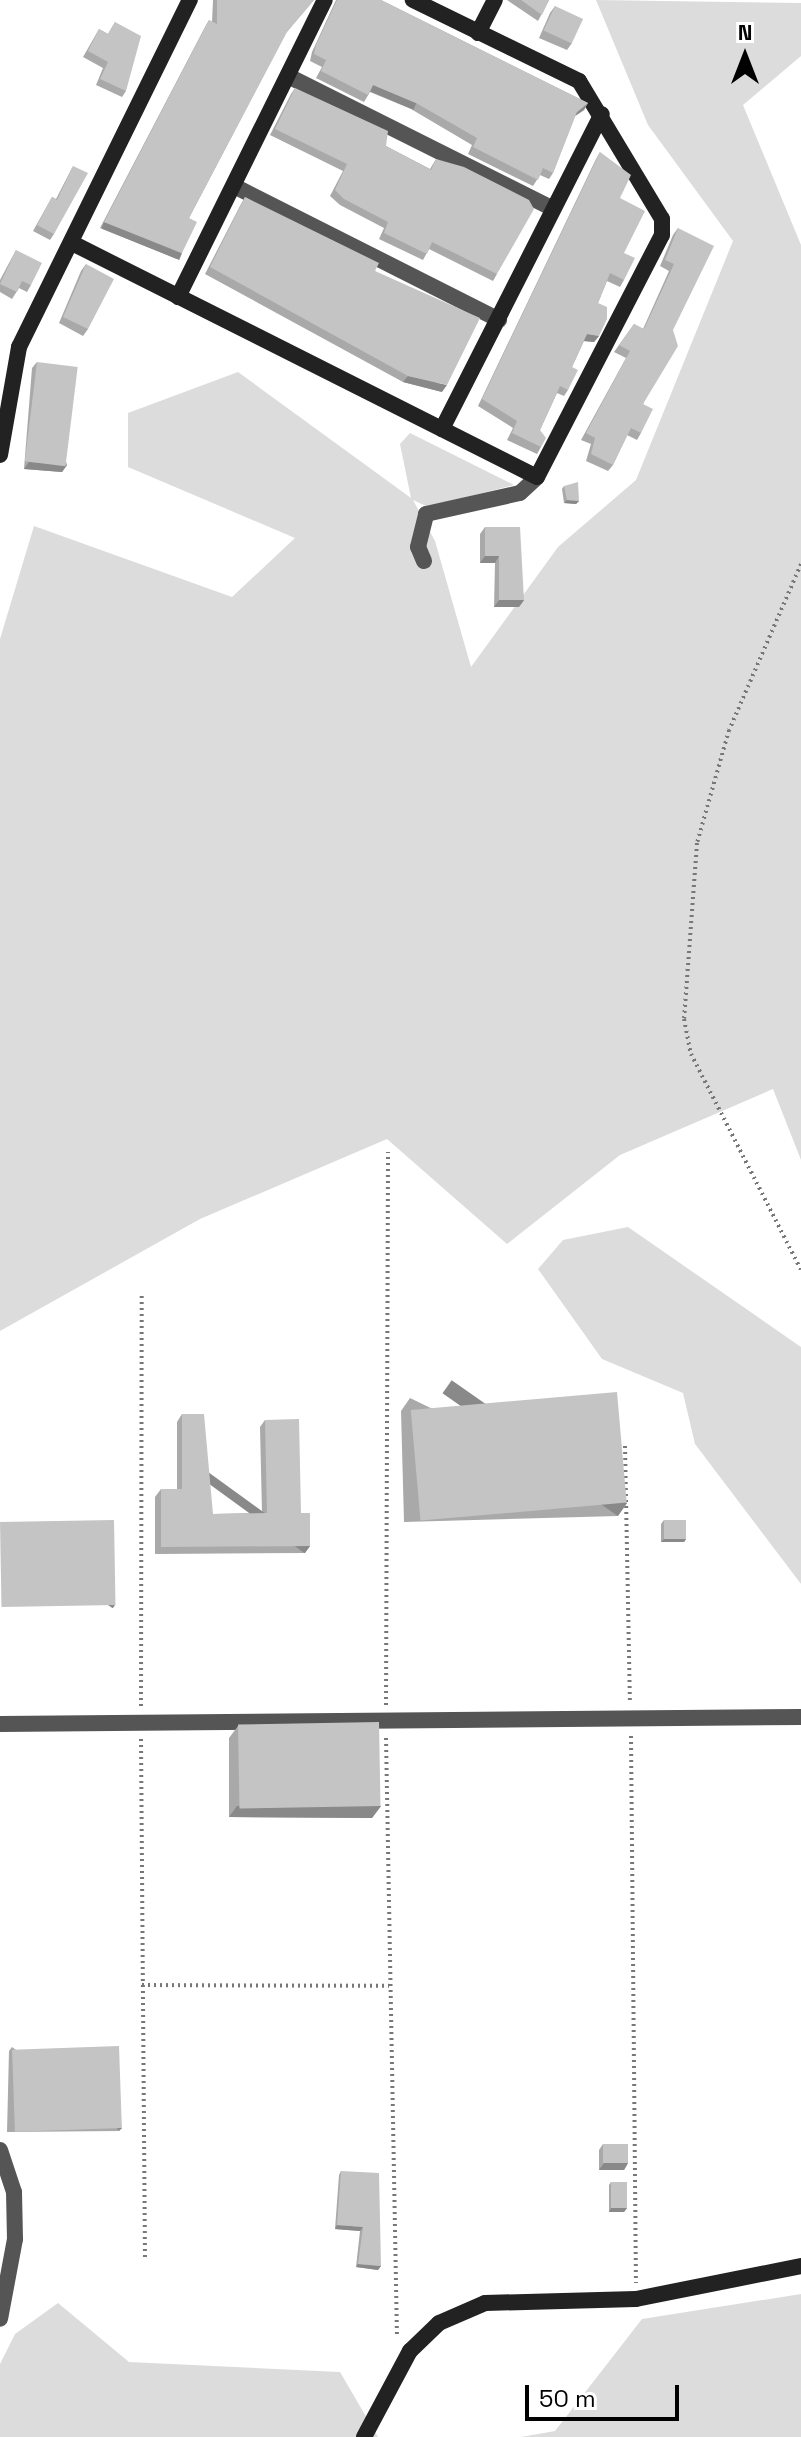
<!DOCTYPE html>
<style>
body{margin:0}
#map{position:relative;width:801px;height:2437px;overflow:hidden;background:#fff;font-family:"Space Grotesk",sans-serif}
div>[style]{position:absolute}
.green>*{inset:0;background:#dcdcdc}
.path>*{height:4px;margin-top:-2px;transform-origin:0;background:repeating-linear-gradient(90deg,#777 0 2px,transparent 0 6px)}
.street>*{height:16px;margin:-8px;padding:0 8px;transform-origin:8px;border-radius:8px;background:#555}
.secondary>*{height:16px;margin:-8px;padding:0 8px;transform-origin:8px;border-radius:8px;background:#222}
.wall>*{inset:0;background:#a9a9a9}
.shaded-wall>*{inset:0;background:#898989;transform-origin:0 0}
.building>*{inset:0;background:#c4c4c4;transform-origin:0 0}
span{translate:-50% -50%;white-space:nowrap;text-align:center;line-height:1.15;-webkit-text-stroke:6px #fff;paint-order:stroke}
.north{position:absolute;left:705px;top:16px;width:80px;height:80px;-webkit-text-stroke:6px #fff;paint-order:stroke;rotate:0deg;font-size:22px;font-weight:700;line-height:32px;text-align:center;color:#000}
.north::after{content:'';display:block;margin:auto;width:28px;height:36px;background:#000;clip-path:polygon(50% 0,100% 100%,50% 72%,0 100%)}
.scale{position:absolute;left:525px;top:2385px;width:154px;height:36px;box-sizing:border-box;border:4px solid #000;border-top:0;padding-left:10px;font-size:24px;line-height:28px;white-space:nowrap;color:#000;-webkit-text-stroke:6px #fff;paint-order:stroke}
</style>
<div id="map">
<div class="green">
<div style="clip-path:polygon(596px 0,801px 3px,801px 56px,743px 105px,801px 245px,801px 1160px,773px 1089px,620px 1155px,507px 1244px,387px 1139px,200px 1219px,0 1331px,0 639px,34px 526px,232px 597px,295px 538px,128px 467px,128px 413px,238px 372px,411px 498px,400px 444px,410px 433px,514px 485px,428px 507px,413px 500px,435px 541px,471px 667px,558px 547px,636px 480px,733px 241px,648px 125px)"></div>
<div style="clip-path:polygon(628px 1227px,801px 1347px,801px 1584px,695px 1444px,683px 1393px,602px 1359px,538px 1269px,563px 1240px)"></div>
<div style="clip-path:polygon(801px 2294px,801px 2437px,521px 2437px,555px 2431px,642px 2319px)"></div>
<div style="clip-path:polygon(58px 2303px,129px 2362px,340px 2372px,378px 2437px,0 2437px,0 2364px,15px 2334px)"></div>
</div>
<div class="path">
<div style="left:801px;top:564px;width:181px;rotate:113.4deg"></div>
<div style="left:729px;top:730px;width:117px;rotate:105.8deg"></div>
<div style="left:697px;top:843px;width:176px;rotate:94.2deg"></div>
<div style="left:684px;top:1019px;width:36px;rotate:79deg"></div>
<div style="left:691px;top:1054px;width:242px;rotate:63deg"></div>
<div style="left:625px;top:1446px;width:257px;rotate:88.9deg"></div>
<div style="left:386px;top:1705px;width:553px;rotate:-89.79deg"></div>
<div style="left:141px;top:1706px;width:414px;rotate:-89.9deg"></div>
<div style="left:631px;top:1736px;width:547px;rotate:89.48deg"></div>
<div style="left:386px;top:1738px;width:599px;rotate:88.95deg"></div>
<div style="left:141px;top:1739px;width:519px;rotate:89.56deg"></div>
<div style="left:142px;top:1985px;width:247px;rotate:0.2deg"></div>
</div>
<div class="street">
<div style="left:288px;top:76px;width:295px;rotate:26.6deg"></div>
<div style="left:234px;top:186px;width:297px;rotate:26.8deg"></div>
<div style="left:424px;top:561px;width:15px;rotate:-113deg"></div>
<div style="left:418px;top:547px;width:34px;rotate:-76deg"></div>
<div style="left:426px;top:514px;width:96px;rotate:-12.6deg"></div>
<div style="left:520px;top:493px;width:23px;rotate:-43deg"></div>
<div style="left:0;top:1724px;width:801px;rotate:-0.5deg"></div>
<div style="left:0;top:2150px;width:44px;rotate:71.6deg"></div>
<div style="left:14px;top:2192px;width:47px;rotate:88.8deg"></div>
<div style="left:15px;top:2239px;width:81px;rotate:100.6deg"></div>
</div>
<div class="secondary">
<div style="left:478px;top:33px;width:37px;rotate:-63deg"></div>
<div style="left:74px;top:244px;width:518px;rotate:26.71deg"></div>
<div style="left:537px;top:477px;width:272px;rotate:-62.7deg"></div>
<div style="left:662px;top:235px;width:16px;rotate:-90deg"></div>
<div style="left:662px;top:219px;width:161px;rotate:-121deg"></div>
<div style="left:579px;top:81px;width:185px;rotate:-154deg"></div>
<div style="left:178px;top:297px;width:331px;rotate:-63.7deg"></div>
<div style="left:442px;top:429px;width:353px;rotate:-63.1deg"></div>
<div style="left:0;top:455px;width:110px;rotate:-80deg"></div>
<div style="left:19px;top:347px;width:387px;rotate:-63.8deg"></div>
<div style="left:364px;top:2437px;width:98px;rotate:-61.9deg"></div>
<div style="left:410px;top:2351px;width:40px;rotate:-44deg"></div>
<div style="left:439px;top:2323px;width:50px;rotate:-23.5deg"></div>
<div style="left:485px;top:2303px;width:151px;rotate:-1.5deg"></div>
<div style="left:636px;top:2299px;width:168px;rotate:-11.3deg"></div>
</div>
<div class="wall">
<div style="clip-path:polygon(213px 0,314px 0,286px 33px,189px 218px,182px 253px,177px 259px,100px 228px,205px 27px,209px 20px,212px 22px)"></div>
<div style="clip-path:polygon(336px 0,381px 0,588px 103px,584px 110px,575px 116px,553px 173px,549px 179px,540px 175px,533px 186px,468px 154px,472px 145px,411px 109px,370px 92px,364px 102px,316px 78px,322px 67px,310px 61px,312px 52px)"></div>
<div style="clip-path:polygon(507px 0,549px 0,538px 21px)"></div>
<div style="clip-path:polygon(555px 6px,572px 43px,567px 50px,539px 38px,550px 13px)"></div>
<div style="clip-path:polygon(115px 22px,126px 91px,122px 97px,96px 85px,103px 68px,83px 57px,99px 29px,108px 34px)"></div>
<div style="clip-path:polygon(295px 88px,386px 146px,430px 169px,436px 159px,497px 274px,493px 281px,429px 249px,423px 260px,379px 239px,384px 228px,340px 205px,330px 196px,343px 171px,270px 135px,291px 94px)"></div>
<div style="clip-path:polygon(600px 152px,620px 198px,624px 253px,624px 280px,620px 287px,607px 281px,598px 303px,599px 336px,594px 342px,584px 341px,572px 367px,568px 390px,564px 396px,557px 393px,540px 430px,541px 447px,537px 454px,507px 440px,513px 428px,478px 406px,596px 159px)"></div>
<div style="clip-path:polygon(73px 166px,54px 234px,50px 240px,33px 231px,52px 197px,56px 199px)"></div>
<div style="clip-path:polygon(245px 197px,375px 271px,442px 392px,403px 382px,205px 274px,241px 204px)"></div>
<div style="clip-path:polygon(678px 228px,673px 330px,643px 404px,641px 433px,637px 440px,627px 435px,613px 465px,608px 471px,586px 461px,591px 444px,581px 440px,626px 358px,614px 352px,634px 324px,643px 329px,669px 271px,660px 266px,673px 235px)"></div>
<div style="clip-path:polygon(16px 250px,31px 285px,27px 292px,19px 288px,12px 299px,0 292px,0 280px)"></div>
<div style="clip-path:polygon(86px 264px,88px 329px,83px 336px,59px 323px,81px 271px)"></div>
<div style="clip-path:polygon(37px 362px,67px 465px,62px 472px,24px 469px,32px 368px)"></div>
<div style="clip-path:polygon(564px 486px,579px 501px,576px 504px,564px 503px,562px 489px)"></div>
<div style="clip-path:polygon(485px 527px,524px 600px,519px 607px,494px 607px,495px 563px,480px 563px,480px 534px)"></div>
<div style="clip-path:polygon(410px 1398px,627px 1503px,618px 1516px,404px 1522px,401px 1411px)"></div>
<div style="clip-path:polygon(182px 1414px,213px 1514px,262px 1513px,260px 1427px,265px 1420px,301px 1513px,310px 1546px,305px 1553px,155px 1554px,155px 1497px,161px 1489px,177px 1489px,177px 1422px)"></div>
<div style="clip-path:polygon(664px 1520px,686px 1539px,684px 1542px,661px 1542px,661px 1524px)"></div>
<div style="clip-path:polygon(238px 1726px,381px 1806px,372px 1818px,229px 1817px,229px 1738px)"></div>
<div style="clip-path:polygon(12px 2047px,122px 2128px,119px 2131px,7px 2132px,9px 2051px)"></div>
<div style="clip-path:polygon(603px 2144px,628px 2163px,624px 2170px,599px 2170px,599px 2150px)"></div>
<div style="clip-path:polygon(341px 2171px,381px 2266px,378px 2270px,356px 2267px,360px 2231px,335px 2229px,339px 2175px)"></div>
<div style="clip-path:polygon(611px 2182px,627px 2208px,624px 2212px,609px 2212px,609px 2185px)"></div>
</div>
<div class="shaded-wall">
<div style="left:373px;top:85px;width:47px;height:7px;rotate:23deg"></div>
<div style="clip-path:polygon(588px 103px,584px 110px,572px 118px,577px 112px)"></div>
<div style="left:104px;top:222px;width:84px;height:7px;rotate:22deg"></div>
<div style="clip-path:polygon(587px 334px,599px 336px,594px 342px,583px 341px)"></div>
<div style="clip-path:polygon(408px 376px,447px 385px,442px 392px,403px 382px)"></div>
<div style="clip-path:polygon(29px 462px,67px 465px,62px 472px,24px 469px)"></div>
<div style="clip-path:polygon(567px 500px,579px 501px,576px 504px,564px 503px)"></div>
<div style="clip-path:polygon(485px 556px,499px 556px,495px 563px,480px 563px)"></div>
<div style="clip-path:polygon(499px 600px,524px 600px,519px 607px,494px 607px)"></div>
<div style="left:627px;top:1503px;width:16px;height:214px;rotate:125deg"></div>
<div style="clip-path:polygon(664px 1539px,686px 1539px,684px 1542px,661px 1542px)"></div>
<div style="left:310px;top:1546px;width:9px;height:149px;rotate:126deg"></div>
<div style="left:115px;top:1605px;width:4px;height:115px;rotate:124deg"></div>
<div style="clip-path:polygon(237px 1806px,381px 1806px,372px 1818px,229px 1817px)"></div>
<div style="left:122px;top:2128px;width:4px;height:112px;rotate:135deg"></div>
<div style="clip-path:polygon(604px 2163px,628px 2163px,624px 2170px,599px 2170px)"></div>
<div style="clip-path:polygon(611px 2208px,627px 2208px,624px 2212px,609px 2212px)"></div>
<div style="clip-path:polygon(337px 2225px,363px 2227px,360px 2231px,335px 2229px)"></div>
<div style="clip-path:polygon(358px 2264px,381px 2266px,378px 2270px,356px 2267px)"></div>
</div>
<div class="building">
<div style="clip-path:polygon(217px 0,314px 0,288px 30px,189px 218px,197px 222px,182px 253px,104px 222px,209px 20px,217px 24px)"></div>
<div style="clip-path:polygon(337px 0,381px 0,588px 103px,577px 112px,553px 173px,543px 168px,538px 180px,473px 147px,477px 138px,416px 103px,373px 85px,368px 95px,321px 71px,326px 60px,314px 54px,316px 45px)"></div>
<div style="clip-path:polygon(521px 0,549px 0,542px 15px)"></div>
<div style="left:555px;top:6px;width:31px;height:27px;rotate:25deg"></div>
<div style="clip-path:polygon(115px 22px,141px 36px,126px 91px,100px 79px,108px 62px,88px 51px,99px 29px,108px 34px)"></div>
<div style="clip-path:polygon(295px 88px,388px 131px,386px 146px,431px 170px,436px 159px,464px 167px,529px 200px,534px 209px,497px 274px,432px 242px,427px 254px,384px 233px,388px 222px,344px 199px,335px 190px,347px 164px,275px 129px)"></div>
<div style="clip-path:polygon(600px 152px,631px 175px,620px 198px,645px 211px,624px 253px,635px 258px,624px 280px,610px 273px,598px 303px,607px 307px,607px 319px,599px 336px,587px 334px,572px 367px,578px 370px,568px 390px,560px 386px,540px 430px,546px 438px,541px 447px,512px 433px,517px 421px,482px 399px)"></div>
<div style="clip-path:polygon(73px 166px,88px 173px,54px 234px,37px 225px,52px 197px,57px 200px)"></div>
<div style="clip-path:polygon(245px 197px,379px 263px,375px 271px,480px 318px,447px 385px,408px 376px,210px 267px)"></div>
<div style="clip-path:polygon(678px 228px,714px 246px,673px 330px,678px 346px,643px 404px,653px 409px,641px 433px,631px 428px,613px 465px,591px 454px,595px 438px,586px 433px,630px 351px,619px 345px,634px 324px,644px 329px,674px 264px,665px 260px)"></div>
<div style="clip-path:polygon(16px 250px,42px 263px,31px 285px,22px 281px,17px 292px,0 284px)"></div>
<div style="clip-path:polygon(86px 264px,114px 279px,88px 329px,63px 317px)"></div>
<div style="left:37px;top:362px;width:41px;height:100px;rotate:7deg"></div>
<div style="clip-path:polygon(578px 482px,579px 501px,567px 500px,564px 486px)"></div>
<div style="clip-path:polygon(485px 527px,520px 527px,524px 600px,499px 600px,499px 556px,485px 556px)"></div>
<div style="left:617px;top:1392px;width:111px;height:207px;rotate:85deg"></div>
<div style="clip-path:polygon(182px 1414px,204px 1414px,213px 1514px,267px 1513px,265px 1420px,299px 1419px,301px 1513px,310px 1513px,310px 1546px,161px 1547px,161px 1489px,182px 1489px)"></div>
<div style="left:114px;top:1520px;width:85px;height:114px;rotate:89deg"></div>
<div style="left:664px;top:1520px;width:22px;height:19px"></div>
<div style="left:379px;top:1722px;width:84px;height:141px;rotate:89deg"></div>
<div style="left:119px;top:2046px;width:82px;height:107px;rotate:88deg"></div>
<div style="left:603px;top:2144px;width:25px;height:19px"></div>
<div style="clip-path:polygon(341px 2171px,379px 2173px,381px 2266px,358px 2264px,363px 2227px,337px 2225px)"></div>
<div style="left:611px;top:2182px;width:16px;height:26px"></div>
</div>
<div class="north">N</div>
<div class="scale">50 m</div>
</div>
